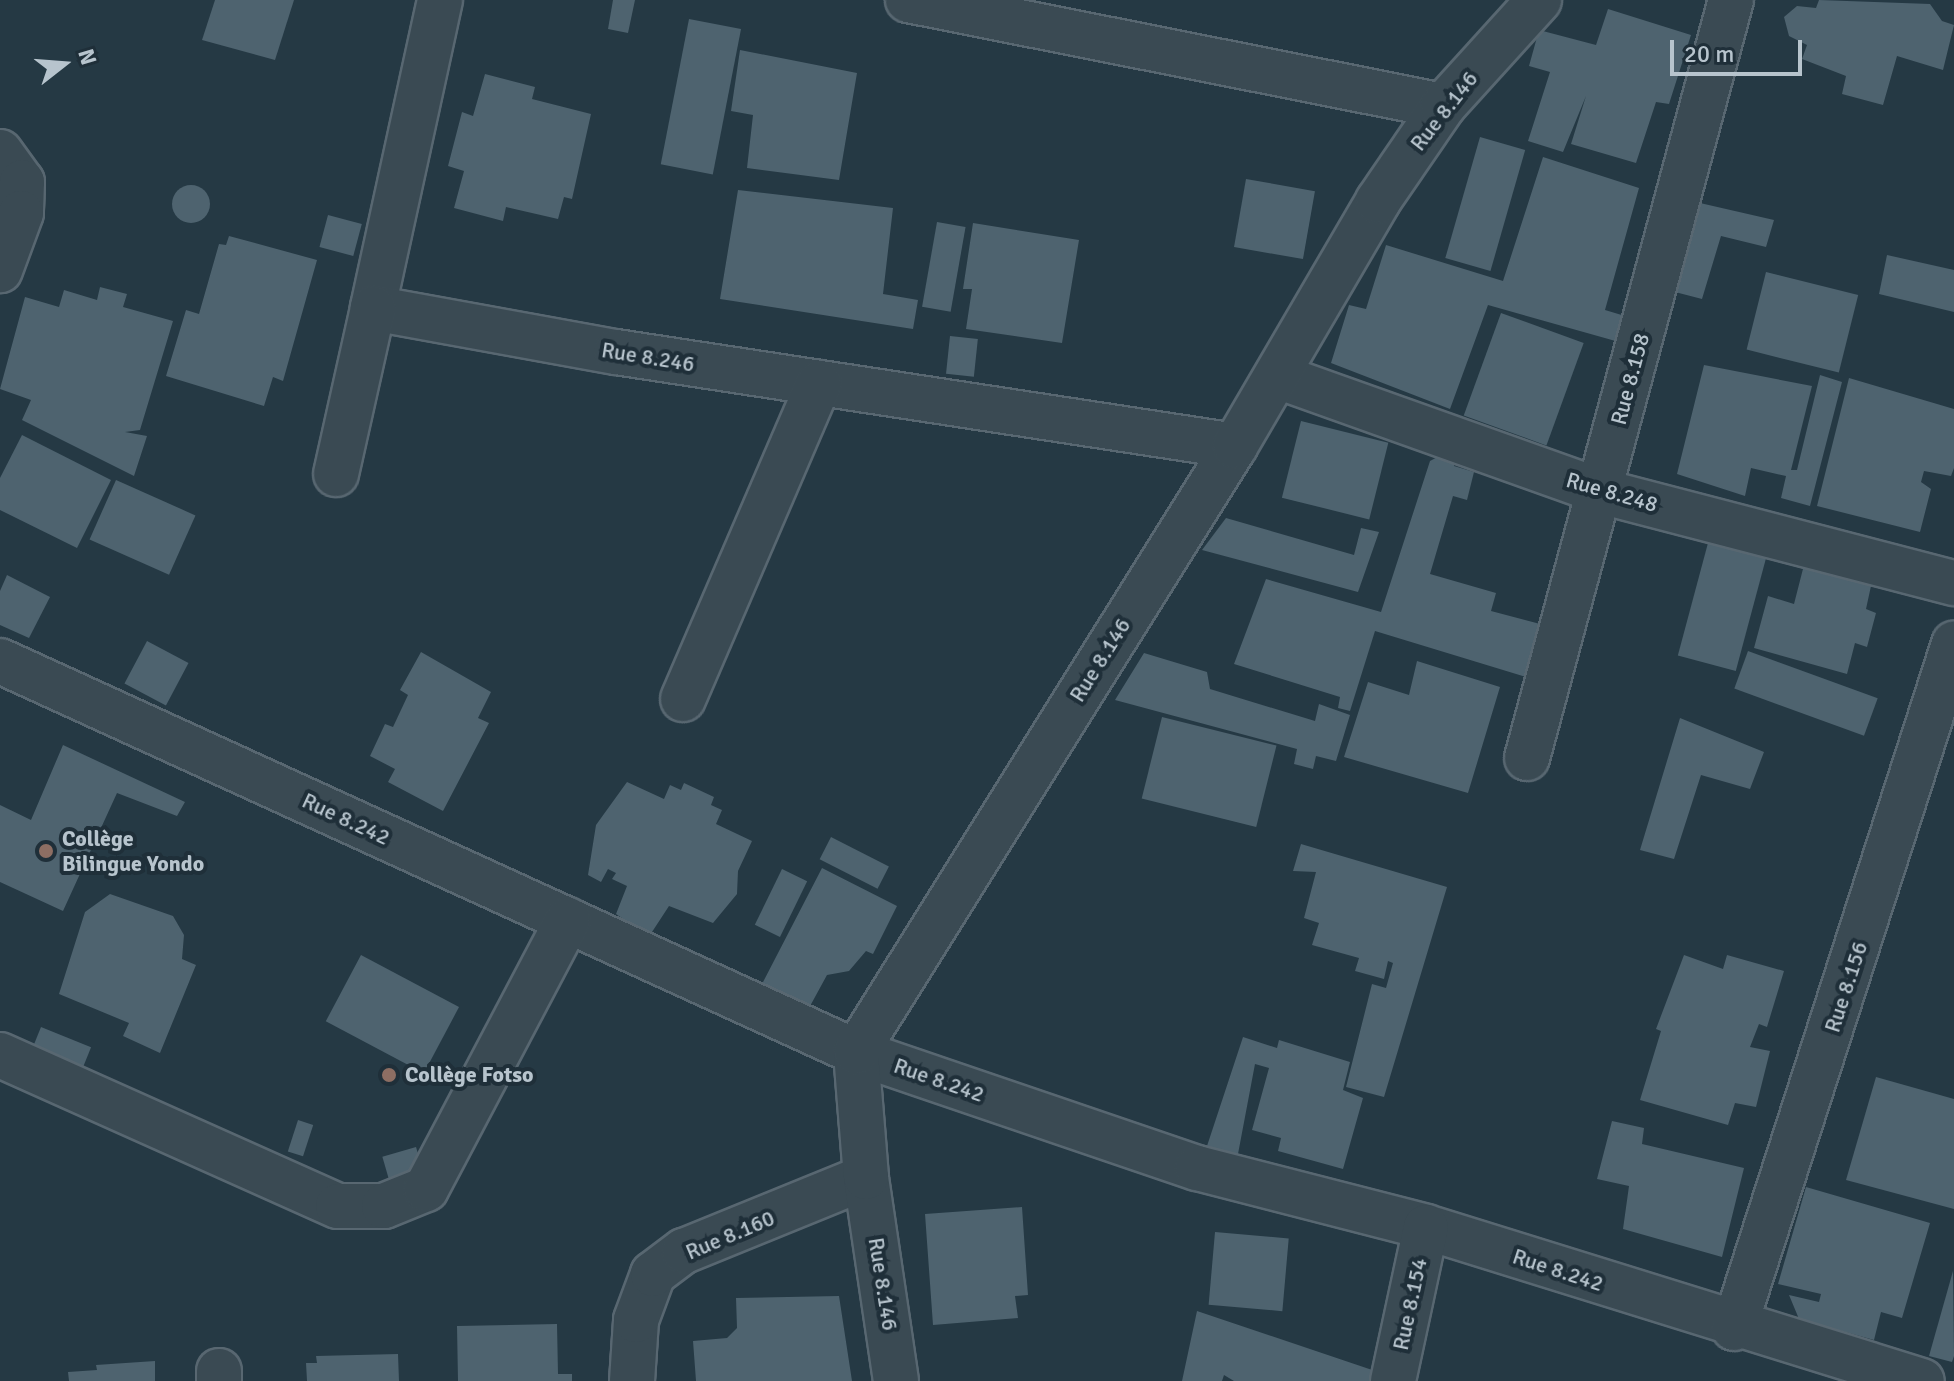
<!DOCTYPE html>
<meta charset="utf-8">
<style>
body{margin:0}
#map{position:relative;width:1954px;height:1381px;overflow:hidden;background:#253944;font-family:Signika,sans-serif}
div>[style]{position:absolute}
.building>*{inset:0;background:#4e636f;transform-origin:0 0}
.round{border-radius:50%}
.roads{filter:drop-shadow(2px 0 #586771) drop-shadow(-2px 0 #586771) drop-shadow(0 2px #586771) drop-shadow(0 -2px #586771)}
.minor>*{height:44px;margin:-22px;padding:0 22px;transform-origin:22px;border-radius:22px;background:#3a4a53}
.dots>*{width:22px;height:22px;translate:-50% -50%;box-sizing:border-box;border:4px solid #1f2f39;border-radius:50%}
span{translate:-50% -50%;white-space:nowrap;text-align:center;line-height:1.15;-webkit-text-stroke:8px #1f2f39;paint-order:stroke}
.street-label{font-size:22px;color:#b7c4cd}
.poi-label{font-size:22px;color:#b7c4cd;font-weight:700}
.left{translate:0 -50%;text-align:left}
.north{position:absolute;left:24px;top:24px;width:80px;height:80px;-webkit-text-stroke:6px #1f2f39;paint-order:stroke;rotate:73deg;font-size:22px;font-weight:700;line-height:32px;text-align:center;color:#b7c4cd}
.north::after{content:'';display:block;margin:auto;width:28px;height:36px;background:#b7c4cd;clip-path:polygon(50% 0,100% 100%,50% 72%,0 100%)}
.scale{position:absolute;left:1670px;top:40px;width:132px;height:36px;box-sizing:border-box;border:4px solid #b7c4cd;border-top:0;padding-left:10px;font-size:24px;line-height:28px;white-space:nowrap;color:#b7c4cd;-webkit-text-stroke:6px #1f2f39;paint-order:stroke}
</style>
<div id="map">
<div class="building">
<div style="clip-path:polygon(215px 0,294px 0,275px 60px,202px 40px)"></div>
<div style="clip-path:polygon(613px 0,635px 0,628px 33px,608px 29px)"></div>
<div style="clip-path:polygon(1819px 0,1930px 4px,1942px 21px,1954px 25px,1943px 70px,1897px 56px,1883px 105px,1842px 94px,1846px 76px,1802px 59px,1807px 45px,1789px 36px,1784px 17px,1797px 6px,1816px 8px)"></div>
<div style="clip-path:polygon(1608px 9px,1691px 35px,1669px 104px,1656px 102px,1636px 163px,1571px 144px,1586px 96px,1563px 152px,1528px 141px,1550px 72px,1529px 66px,1539px 30px,1596px 45px)"></div>
<div style="left:689px;top:19px;width:53px;height:148px;rotate:11deg"></div>
<div style="clip-path:polygon(740px 50px,857px 73px,839px 180px,747px 168px,753px 115px,731px 111px)"></div>
<div style="clip-path:polygon(485px 74px,535px 87px,532px 99px,591px 114px,572px 199px,564px 197px,558px 219px,506px 207px,503px 221px,454px 208px,464px 171px,448px 166px,462px 112px,473px 116px)"></div>
<div style="left:1480px;top:137px;width:47px;height:126px;rotate:16deg"></div>
<div style="clip-path:polygon(1543px 157px,1639px 188px,1605px 310px,1625px 316px,1619px 342px,1488px 305px,1450px 409px,1331px 363px,1349px 305px,1366px 309px,1386px 245px,1503px 281px)"></div>
<div style="left:1246px;top:179px;width:70px;height:69px;rotate:10deg"></div>
<div class="round" style="left:172px;top:185px;width:38px;height:38px"></div>
<div style="clip-path:polygon(738px 190px,893px 208px,883px 294px,918px 300px,913px 329px,720px 299px)"></div>
<div style="clip-path:polygon(1700px 203px,1774px 220px,1766px 247px,1721px 236px,1702px 299px,1675px 292px)"></div>
<div style="left:328px;top:215px;width:35px;height:33px;rotate:15deg"></div>
<div style="left:937px;top:222px;width:29px;height:86px;rotate:10deg"></div>
<div style="clip-path:polygon(973px 223px,1079px 240px,1062px 343px,966px 329px,972px 289px,963px 289px)"></div>
<div style="clip-path:polygon(229px 236px,317px 260px,283px 381px,273px 377px,264px 406px,166px 376px,186px 310px,199px 314px,219px 244px,226px 245px)"></div>
<div style="clip-path:polygon(1887px 255px,1954px 270px,1954px 312px,1879px 294px)"></div>
<div style="left:1766px;top:272px;width:95px;height:80px;rotate:14deg"></div>
<div style="clip-path:polygon(100px 287px,127px 294px,123px 307px,173px 321px,140px 430px,125px 432px,147px 436px,134px 476px,22px 420px,31px 400px,0 389px,25px 297px,59px 307px,64px 290px,97px 300px)"></div>
<div style="left:1501px;top:313px;width:88px;height:109px;rotate:20deg"></div>
<div style="left:950px;top:336px;width:28px;height:38px;rotate:6deg"></div>
<div style="clip-path:polygon(1704px 365px,1812px 386px,1791px 470px,1797px 470px,1820px 375px,1842px 382px,1810px 506px,1781px 498px,1786px 476px,1751px 468px,1745px 496px,1677px 474px)"></div>
<div style="clip-path:polygon(1849px 378px,1954px 409px,1954px 468px,1951px 476px,1924px 471px,1921px 482px,1931px 489px,1920px 532px,1817px 506px)"></div>
<div style="left:1301px;top:421px;width:90px;height:79px;rotate:14deg"></div>
<div style="clip-path:polygon(22px 435px,111px 480px,77px 548px,0 510px,0 478px)"></div>
<div style="clip-path:polygon(1445px 453px,1455px 455px,1454px 466px,1474px 472px,1467px 500px,1453px 496px,1430px 574px,1496px 593px,1491px 611px,1544px 625px,1529px 678px,1375px 631px,1350px 711px,1338px 708px,1340px 697px,1234px 664px,1266px 579px,1381px 612px,1430px 461px)"></div>
<div style="left:116px;top:480px;width:87px;height:65px;rotate:24deg"></div>
<div style="clip-path:polygon(1226px 518px,1354px 555px,1361px 528px,1379px 532px,1358px 592px,1202px 550px)"></div>
<div style="left:1712px;top:528px;width:60px;height:132px;rotate:15deg"></div>
<div style="clip-path:polygon(1805px 561px,1871px 586px,1866px 609px,1876px 613px,1867px 647px,1855px 643px,1847px 674px,1754px 648px,1768px 596px,1794px 604px)"></div>
<div style="clip-path:polygon(7px 575px,50px 597px,29px 638px,0 625px,0 591px)"></div>
<div style="left:147px;top:641px;width:47px;height:48px;rotate:28deg"></div>
<div style="left:1748px;top:651px;width:138px;height:40px;rotate:20deg"></div>
<div style="clip-path:polygon(421px 652px,491px 692px,478px 718px,489px 723px,443px 811px,388px 782px,395px 769px,370px 756px,385px 724px,393px 727px,408px 695px,400px 690px)"></div>
<div style="clip-path:polygon(1144px 653px,1207px 672px,1210px 689px,1315px 721px,1319px 704px,1350px 715px,1336px 761px,1316px 756px,1313px 769px,1294px 764px,1297px 749px,1115px 700px)"></div>
<div style="clip-path:polygon(1417px 661px,1500px 687px,1468px 793px,1344px 757px,1368px 682px,1409px 695px)"></div>
<div style="left:1162px;top:717px;width:118px;height:84px;rotate:14deg"></div>
<div style="clip-path:polygon(1680px 718px,1764px 752px,1750px 789px,1701px 775px,1674px 859px,1640px 850px)"></div>
<div style="clip-path:polygon(63px 745px,185px 802px,177px 816px,117px 793px,63px 911px,0 882px,0 805px,31px 820px)"></div>
<div style="clip-path:polygon(627px 782px,664px 799px,670px 785px,681px 790px,684px 783px,714px 797px,711px 805px,722px 810px,716px 824px,752px 841px,738px 871px,737px 894px,713px 923px,669px 906px,652px 932px,642px 932px,616px 914px,627px 886px,612px 879px,616px 873px,608px 869px,601px 882px,588px 875px,596px 825px)"></div>
<div style="left:831px;top:837px;width:65px;height:25px;rotate:27deg"></div>
<div style="clip-path:polygon(1301px 844px,1447px 887px,1384px 1097px,1346px 1087px,1372px 984px,1386px 988px,1393px 963px,1388px 961px,1384px 979px,1355px 971px,1359px 958px,1312px 945px,1319px 923px,1304px 918px,1316px 872px,1293px 871px)"></div>
<div style="clip-path:polygon(822px 868px,897px 906px,873px 954px,866px 951px,849px 971px,827px 975px,809px 1008px,762px 984px)"></div>
<div style="left:782px;top:869px;width:28px;height:62px;rotate:26deg"></div>
<div style="clip-path:polygon(110px 894px,173px 916px,184px 935px,182px 959px,196px 965px,160px 1053px,123px 1036px,129px 1023px,59px 994px,85px 912px)"></div>
<div style="left:361px;top:955px;width:111px;height:75px;rotate:28deg"></div>
<div style="clip-path:polygon(1684px 955px,1723px 969px,1727px 955px,1784px 971px,1767px 1027px,1759px 1024px,1750px 1047px,1770px 1051px,1756px 1107px,1735px 1103px,1728px 1125px,1640px 1100px,1661px 1031px,1656px 1029px)"></div>
<div style="left:41px;top:1027px;width:54px;height:25px;rotate:22deg"></div>
<div style="clip-path:polygon(1243px 1037px,1277px 1048px,1279px 1040px,1350px 1062px,1343px 1090px,1363px 1098px,1343px 1169px,1278px 1151px,1281px 1138px,1252px 1130px,1269px 1068px,1255px 1064px,1238px 1154px,1207px 1146px)"></div>
<div style="clip-path:polygon(1876px 1077px,1954px 1099px,1954px 1209px,1846px 1180px)"></div>
<div style="left:298px;top:1120px;width:16px;height:33px;rotate:18deg"></div>
<div style="clip-path:polygon(1612px 1121px,1644px 1128px,1642px 1144px,1744px 1168px,1722px 1257px,1623px 1229px,1629px 1186px,1597px 1179px)"></div>
<div style="left:416px;top:1147px;width:33px;height:35px;rotate:74deg"></div>
<div style="clip-path:polygon(1806px 1187px,1930px 1223px,1902px 1318px,1881px 1312px,1874px 1340px,1799px 1319px,1789px 1295px,1819px 1302px,1821px 1294px,1778px 1284px)"></div>
<div style="clip-path:polygon(1022px 1207px,1028px 1295px,1015px 1296px,1018px 1318px,933px 1325px,925px 1214px)"></div>
<div style="left:1215px;top:1232px;width:74px;height:73px;rotate:5deg"></div>
<div style="clip-path:polygon(1953px 1271px,1954px 1356px,1952px 1362px,1929px 1356px)"></div>
<div style="clip-path:polygon(839px 1296px,852px 1381px,696px 1381px,693px 1341px,727px 1338px,737px 1328px,736px 1298px)"></div>
<div style="clip-path:polygon(1197px 1311px,1390px 1376px,1388px 1381px,1234px 1381px,1224px 1375px,1222px 1381px,1182px 1381px)"></div>
<div style="clip-path:polygon(557px 1324px,558px 1374px,572px 1374px,572px 1381px,458px 1381px,457px 1326px)"></div>
<div style="clip-path:polygon(398px 1354px,399px 1381px,307px 1381px,306px 1363px,317px 1363px,316px 1356px)"></div>
<div style="clip-path:polygon(155px 1361px,155px 1381px,69px 1381px,68px 1372px,97px 1370px,96px 1365px)"></div>
</div>
<div class="roads">
<div class="minor">
<div style="left:440px;top:0;width:315px;rotate:102.3deg"></div>
<div style="left:373px;top:308px;width:247px;rotate:10.3deg"></div>
<div style="left:616px;top:352px;width:626px;rotate:8.63deg"></div>
<div style="left:908px;top:0;width:545px;rotate:11.21deg"></div>
<div style="left:0;top:152px;width:37px;rotate:54deg"></div>
<div style="left:22px;top:182px;width:31px;rotate:92deg"></div>
<div style="left:21px;top:213px;width:61px;rotate:110.2deg"></div>
<div style="left:1277px;top:376px;width:343px;rotate:19.6deg"></div>
<div style="left:1600px;top:491px;width:366px;rotate:14.6deg"></div>
<div style="left:336px;top:474px;width:170px;rotate:-77.4deg"></div>
<div style="left:0;top:661px;width:941px;rotate:24.55deg"></div>
<div style="left:856px;top:1052px;width:360px;rotate:18.8deg"></div>
<div style="left:1197px;top:1168px;width:236px;rotate:14.4deg"></div>
<div style="left:1426px;top:1227px;width:519px;rotate:17.25deg"></div>
<div style="left:683px;top:699px;width:344px;rotate:-66.7deg"></div>
<div style="left:1527px;top:758px;width:785px;rotate:-74.94deg"></div>
<div style="left:0;top:1055px;width:370px;rotate:24.1deg"></div>
<div style="left:338px;top:1206px;width:46px"></div>
<div style="left:384px;top:1206px;width:45px;rotate:-22deg"></div>
<div style="left:426px;top:1189px;width:304px;rotate:-62.2deg"></div>
<div style="left:1734px;top:1328px;width:719px;rotate:-72.17deg"></div>
<div style="left:219px;top:1371px;width:10px;rotate:90deg"></div>
<div style="left:632px;top:1381px;width:61px;rotate:-86.2deg"></div>
<div style="left:636px;top:1320px;width:49px;rotate:-69.7deg"></div>
<div style="left:653px;top:1274px;width:39px;rotate:-37deg"></div>
<div style="left:684px;top:1251px;width:196px;rotate:-22.1deg"></div>
<div style="left:896px;top:1381px;width:206px;rotate:-98.4deg"></div>
<div style="left:866px;top:1177px;width:125px;rotate:-94.6deg"></div>
<div style="left:856px;top:1052px;width:715px;rotate:-57.98deg"></div>
<div style="left:1235px;top:446px;width:284px;rotate:-59.7deg"></div>
<div style="left:1378px;top:201px;width:115px;rotate:-55.6deg"></div>
<div style="left:1443px;top:106px;width:143px;rotate:-47.8deg"></div>
<div style="left:1393px;top:1381px;width:157px;rotate:-77.9deg"></div>
</div>
</div>
<div class="dots">
<div style="left:46px;top:851px;background:#8d6e63"></div>
<div style="left:389px;top:1075px;background:#8d6e63"></div>
</div>
<div class="street-label">
<span style="left:1444px;top:111px;rotate:-52deg">Rue 8.146</span>
<span style="left:648px;top:357px;rotate:9deg">Rue 8.246</span>
<span style="left:1630px;top:379px;rotate:-75deg">Rue 8.158</span>
<span style="left:1612px;top:492px;rotate:16deg">Rue 8.248</span>
<span style="left:1100px;top:660px;rotate:-58deg">Rue 8.146</span>
<span style="left:346px;top:819px;rotate:25deg">Rue 8.242</span>
<span style="left:1846px;top:987px;rotate:-72deg">Rue 8.156</span>
<span style="left:939px;top:1080px;rotate:19deg">Rue 8.242</span>
<span style="left:730px;top:1235px;rotate:-23deg">Rue 8.160</span>
<span style="left:1558px;top:1270px;rotate:18deg">Rue 8.242</span>
<span style="left:883px;top:1284px;rotate:81deg">Rue 8.146</span>
<span style="left:1410px;top:1304px;rotate:-78deg">Rue 8.154</span>
</div>
<div class="poi-label">
<span class="left" style="left:62px;top:851px">Collège<br>Bilingue Yondo</span>
<span class="left" style="left:405px;top:1075px">Collège Fotso</span>
</div>
<div class="north">N</div>
<div class="scale">20 m</div>
</div>
